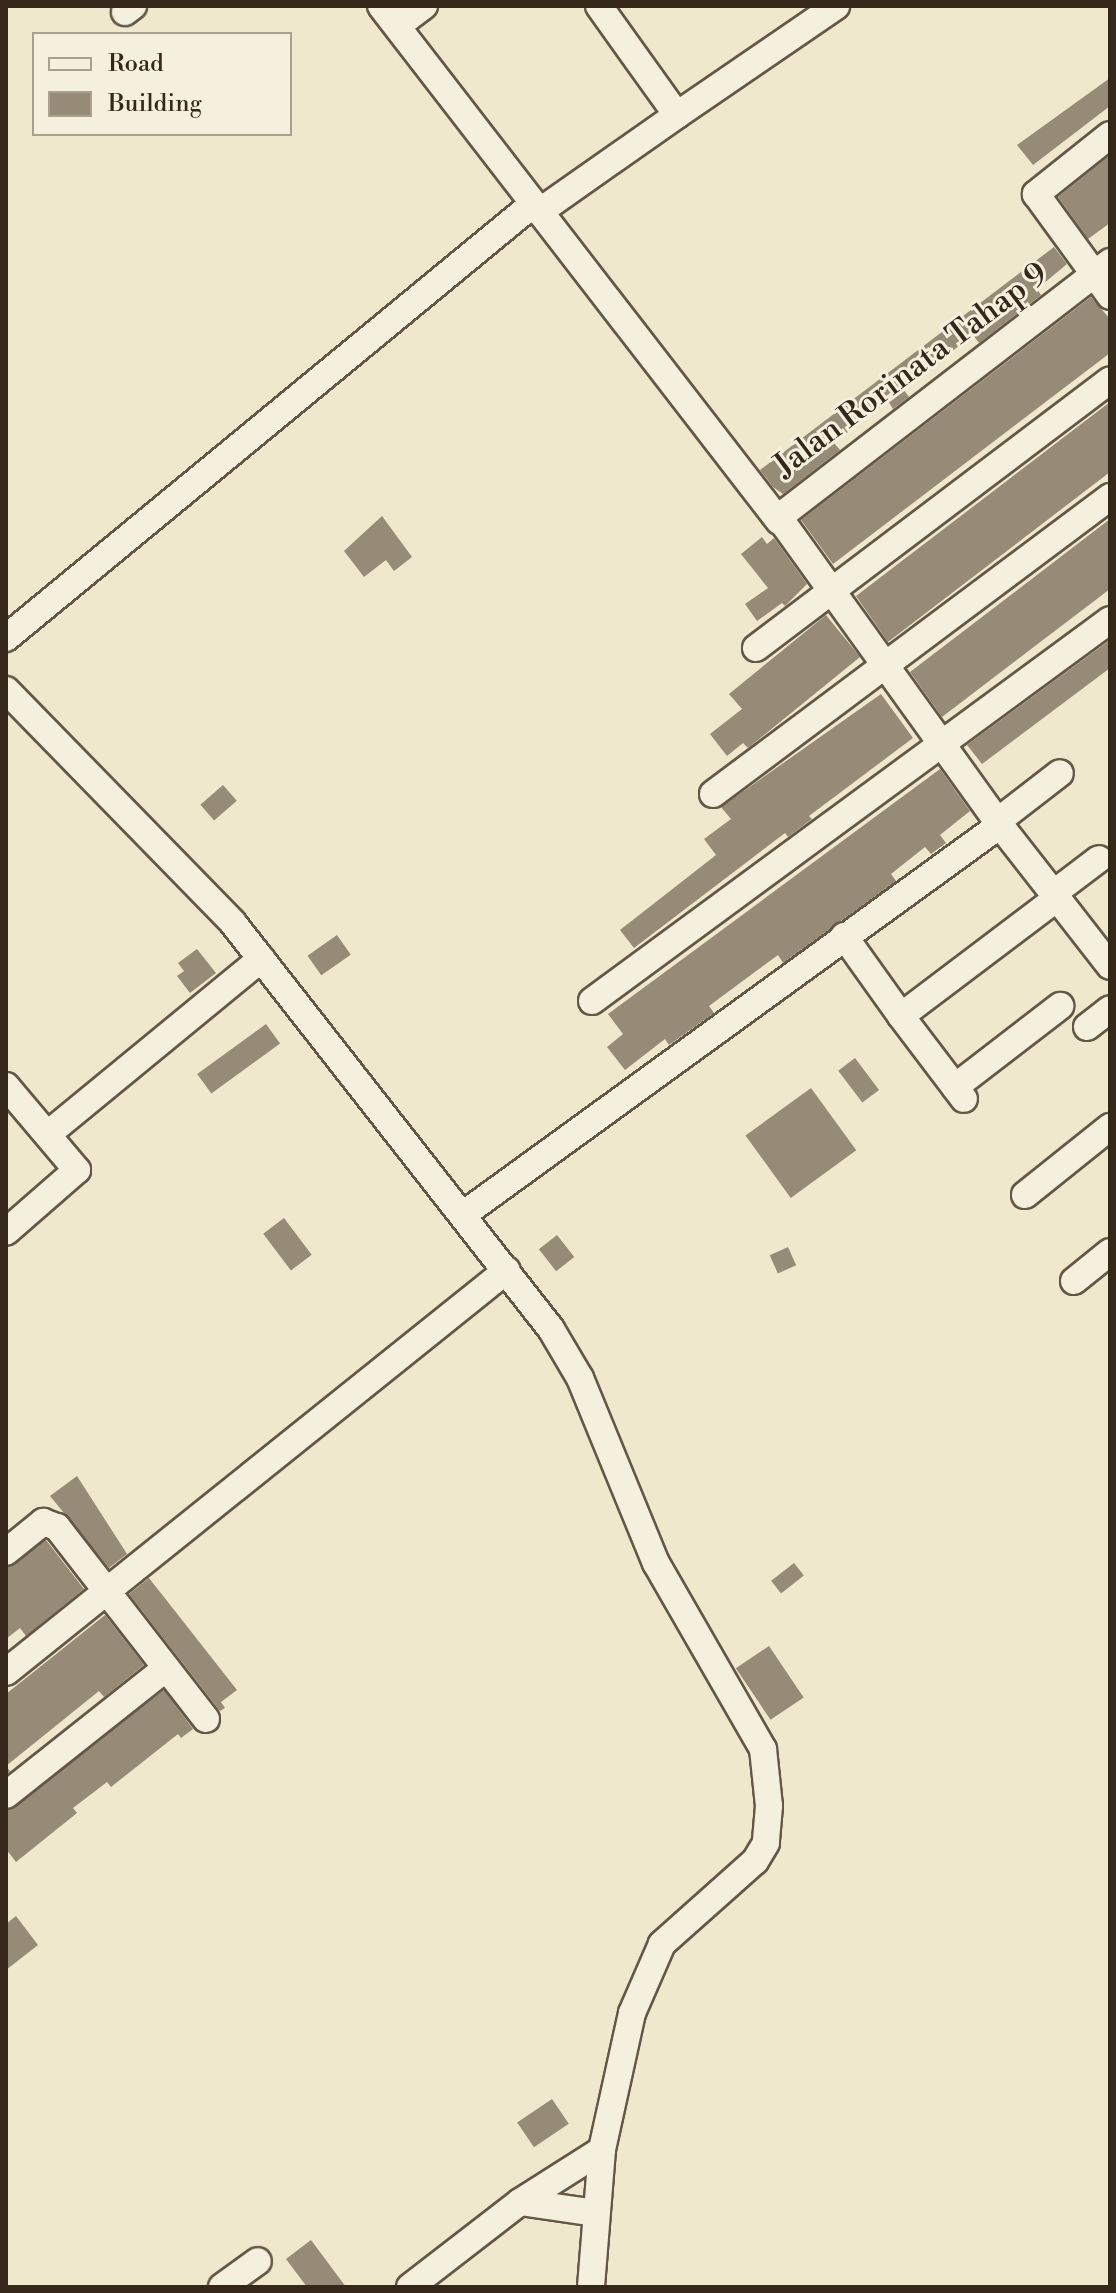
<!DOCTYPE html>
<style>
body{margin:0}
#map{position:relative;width:1116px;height:2293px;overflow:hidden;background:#efe8cc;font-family:"Libre Bodoni",serif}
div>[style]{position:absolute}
.building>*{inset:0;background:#968b77;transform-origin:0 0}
.roads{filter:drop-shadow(2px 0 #645747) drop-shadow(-2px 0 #645747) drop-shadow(0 2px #645747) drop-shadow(0 -2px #645747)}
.minor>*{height:26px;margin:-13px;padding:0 13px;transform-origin:13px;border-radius:13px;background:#f5f0de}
span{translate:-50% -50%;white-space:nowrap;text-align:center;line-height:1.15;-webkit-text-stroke:6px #f5f0de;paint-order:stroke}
.street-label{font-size:32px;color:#36271b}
.frame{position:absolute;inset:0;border:8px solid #36271b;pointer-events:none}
.legend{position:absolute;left:32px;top:32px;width:260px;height:104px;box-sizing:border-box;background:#f5f0de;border:2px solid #a9a090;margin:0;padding:10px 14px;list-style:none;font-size:24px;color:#36271b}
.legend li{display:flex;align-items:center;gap:16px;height:40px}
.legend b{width:40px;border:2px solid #a9a090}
</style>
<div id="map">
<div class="building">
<div style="clip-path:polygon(1110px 78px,1110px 106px,1033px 165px,1017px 145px)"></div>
<div style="clip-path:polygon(1110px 155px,1110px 223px,1088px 239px,1058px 197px)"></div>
<div style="clip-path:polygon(1054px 247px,1067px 264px,1037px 289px,1041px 295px,979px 343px,973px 335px,924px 373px,903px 389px,909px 397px,893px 409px,888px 401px,834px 443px,840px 450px,783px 494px,773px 487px,760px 470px)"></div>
<div style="clip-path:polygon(1091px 297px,1110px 319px,1110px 353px,833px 564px,801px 520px)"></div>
<div style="clip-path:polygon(1110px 402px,1110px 472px,888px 642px,856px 596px)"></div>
<div style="clip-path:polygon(382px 516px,412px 557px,394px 571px,386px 560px,364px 577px,344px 551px)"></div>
<div style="clip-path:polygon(1110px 519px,1110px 589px,942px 717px,910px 672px)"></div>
<div style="clip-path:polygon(762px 537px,767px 544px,774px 538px,807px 584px,785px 606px,782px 603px,757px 621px,745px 604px,768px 588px,741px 554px)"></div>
<div style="clip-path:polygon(826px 615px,860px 657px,748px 748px,743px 743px,727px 756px,710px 734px,742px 709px,729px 694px)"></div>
<div style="clip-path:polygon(1110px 640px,1110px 668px,982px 764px,967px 745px)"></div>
<div style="clip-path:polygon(881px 694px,913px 738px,809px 816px,812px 819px,788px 837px,785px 833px,634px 948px,620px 930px,716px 855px,704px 839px,731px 819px,721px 807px)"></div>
<div style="clip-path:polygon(940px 769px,970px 811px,940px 835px,946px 843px,931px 854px,925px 847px,891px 874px,896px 881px,783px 963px,778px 955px,709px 1006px,714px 1013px,669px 1045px,665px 1039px,625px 1070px,607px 1047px,623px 1034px,608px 1014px)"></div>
<div style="left:223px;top:785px;width:21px;height:30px;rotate:49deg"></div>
<div style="left:337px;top:935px;width:24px;height:36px;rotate:55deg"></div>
<div style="clip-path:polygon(197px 949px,216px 973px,190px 993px,177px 976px,184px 971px,178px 963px)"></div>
<div style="left:266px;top:1024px;width:24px;height:85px;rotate:54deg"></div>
<div style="left:855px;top:1058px;width:40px;height:21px;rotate:53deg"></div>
<div style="left:811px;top:1088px;width:77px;height:81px;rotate:54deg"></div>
<div style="left:284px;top:1218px;width:46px;height:26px;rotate:53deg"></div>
<div style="left:557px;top:1235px;width:28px;height:23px;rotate:52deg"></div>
<div style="left:788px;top:1247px;width:20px;height:20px;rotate:66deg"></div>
<div style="clip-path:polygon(77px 1476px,127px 1554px,109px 1568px,50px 1496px)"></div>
<div style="clip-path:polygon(46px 1540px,84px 1589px,26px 1636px,20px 1628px,6px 1639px,6px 1568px)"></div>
<div style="left:794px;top:1563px;width:16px;height:29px;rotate:52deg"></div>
<div style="clip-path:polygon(149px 1578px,237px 1690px,221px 1702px,225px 1708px,220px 1711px,129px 1594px)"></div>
<div style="clip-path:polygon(105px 1615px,144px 1665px,104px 1697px,99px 1691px,6px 1766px,10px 1771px,6px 1775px,6px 1694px)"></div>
<div style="left:769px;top:1646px;width:62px;height:40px;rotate:56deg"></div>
<div style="clip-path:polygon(164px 1690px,193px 1729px,181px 1738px,178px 1734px,111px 1787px,107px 1782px,73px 1808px,77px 1813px,16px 1862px,6px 1849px,6px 1811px)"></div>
<div style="clip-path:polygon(16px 1916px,38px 1945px,6px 1970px,6px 1924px)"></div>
<div style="left:552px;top:2099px;width:30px;height:42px;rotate:56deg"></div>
<div style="clip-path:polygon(311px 2240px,346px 2287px,307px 2287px,286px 2259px)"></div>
</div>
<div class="roads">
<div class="minor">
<div style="left:381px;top:6px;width:651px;rotate:52.3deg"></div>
<div style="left:125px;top:12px;width:10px;rotate:-37deg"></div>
<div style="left:397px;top:26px;width:34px;rotate:-37deg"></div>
<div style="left:677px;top:115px;width:193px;rotate:-34.4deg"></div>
<div style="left:1110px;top:135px;width:95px;rotate:141.4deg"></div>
<div style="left:1036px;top:194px;width:126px;rotate:54deg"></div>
<div style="left:539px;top:212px;width:169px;rotate:-35.1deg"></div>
<div style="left:677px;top:115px;width:134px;rotate:-125.6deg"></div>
<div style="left:6px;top:638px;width:683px;rotate:-39.47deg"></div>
<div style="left:756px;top:648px;width:444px;rotate:-37.1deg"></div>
<div style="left:6px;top:690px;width:325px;rotate:45.7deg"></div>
<div style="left:233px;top:923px;width:516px;rotate:51.93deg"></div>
<div style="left:551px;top:1329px;width:57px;rotate:59.4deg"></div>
<div style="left:580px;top:1378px;width:200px;rotate:67.7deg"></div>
<div style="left:656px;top:1563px;width:215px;rotate:60.1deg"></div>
<div style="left:763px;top:1749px;width:57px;rotate:84deg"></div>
<div style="left:769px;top:1806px;width:37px;rotate:95deg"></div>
<div style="left:766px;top:1843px;width:21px;rotate:121deg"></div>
<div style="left:755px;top:1861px;width:125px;rotate:138.3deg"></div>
<div style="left:662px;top:1944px;width:75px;rotate:113.5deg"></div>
<div style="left:632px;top:2013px;width:140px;rotate:102.4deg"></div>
<div style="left:602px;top:2150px;width:137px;rotate:94.6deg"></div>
<div style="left:713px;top:794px;width:496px;rotate:-36.8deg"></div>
<div style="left:998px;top:821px;width:78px;rotate:-37.7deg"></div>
<div style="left:1054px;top:893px;width:56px;rotate:-37.1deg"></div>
<div style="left:1057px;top:898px;width:86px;rotate:52.1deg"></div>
<div style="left:844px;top:936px;width:98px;rotate:54.5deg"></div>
<div style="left:901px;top:1016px;width:196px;rotate:-37.1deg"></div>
<div style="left:1057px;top:898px;width:93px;rotate:-128deg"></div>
<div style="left:592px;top:1001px;width:643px;rotate:-36.34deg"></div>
<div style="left:901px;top:1016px;width:104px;rotate:52.8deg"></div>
<div style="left:1087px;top:1027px;width:29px;rotate:-38deg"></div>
<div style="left:6px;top:1086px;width:110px;rotate:49.8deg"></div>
<div style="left:77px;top:1170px;width:94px;rotate:138.9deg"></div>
<div style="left:955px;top:1087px;width:133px;rotate:-37.6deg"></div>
<div style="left:48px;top:1134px;width:276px;rotate:-39.4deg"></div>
<div style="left:1025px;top:1195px;width:109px;rotate:-38.7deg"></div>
<div style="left:464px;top:1214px;width:662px;rotate:-35.97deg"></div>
<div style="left:1000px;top:825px;width:379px;rotate:-125.7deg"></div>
<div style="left:779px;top:517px;width:418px;rotate:-37.6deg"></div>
<div style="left:1074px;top:1281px;width:46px;rotate:-38.9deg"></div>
<div style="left:6px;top:1552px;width:48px;rotate:-39deg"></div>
<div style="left:43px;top:1522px;width:15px;rotate:20deg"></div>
<div style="left:57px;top:1527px;width:243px;rotate:52.2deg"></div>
<div style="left:6px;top:1672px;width:642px;rotate:-38.74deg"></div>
<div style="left:6px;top:1795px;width:204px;rotate:-38.4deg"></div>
<div style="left:520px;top:2202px;width:76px;rotate:8.3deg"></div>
<div style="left:222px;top:2287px;width:44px;rotate:-35.8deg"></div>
<div style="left:410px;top:2287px;width:139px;rotate:-37.7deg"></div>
<div style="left:520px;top:2202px;width:97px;rotate:-32.4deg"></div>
</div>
</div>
<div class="street-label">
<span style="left:911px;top:370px;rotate:-37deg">Jalan Rorinata Tahap 9</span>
</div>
<div class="frame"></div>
<ul class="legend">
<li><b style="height:10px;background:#f5f0de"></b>Road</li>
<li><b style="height:22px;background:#968b77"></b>Building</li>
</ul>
</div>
